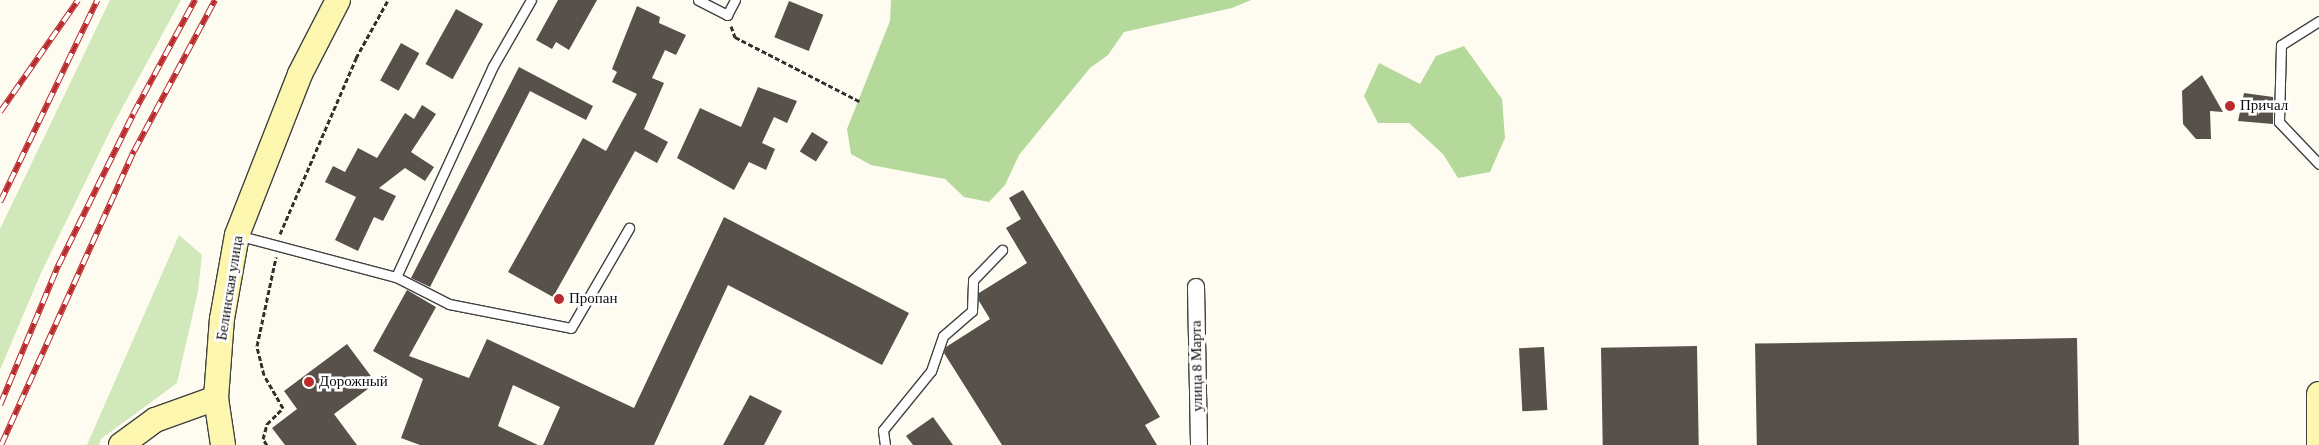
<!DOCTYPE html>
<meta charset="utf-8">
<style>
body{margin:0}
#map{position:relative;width:2319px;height:445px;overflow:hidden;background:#fefcf0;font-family:"Crimson Pro",serif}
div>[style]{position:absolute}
.green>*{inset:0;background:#d1e8bb}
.forest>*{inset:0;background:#b5d89b}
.building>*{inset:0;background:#57504b;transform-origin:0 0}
.path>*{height:3px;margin-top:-1.5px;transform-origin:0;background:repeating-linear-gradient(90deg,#303030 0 5px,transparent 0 7.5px)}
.roads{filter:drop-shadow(1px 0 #414141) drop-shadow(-1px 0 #414141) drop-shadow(0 1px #414141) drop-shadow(0 -1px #414141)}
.lane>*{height:9px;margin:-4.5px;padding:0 4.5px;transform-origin:4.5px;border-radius:4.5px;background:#fff}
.street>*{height:16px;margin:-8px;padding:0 8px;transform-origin:8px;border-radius:8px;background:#fff}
.secondary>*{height:24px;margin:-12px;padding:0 12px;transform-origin:12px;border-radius:12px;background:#fcf6ae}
.rail>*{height:5.5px;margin-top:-2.75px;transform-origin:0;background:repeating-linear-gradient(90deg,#fff 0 11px,#ba2b2d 0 22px);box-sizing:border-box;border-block:1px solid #ba2b2d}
.dots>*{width:14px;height:14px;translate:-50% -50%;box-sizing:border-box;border:2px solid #fff;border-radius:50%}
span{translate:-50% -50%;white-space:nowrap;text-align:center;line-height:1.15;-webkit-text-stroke:5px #fff;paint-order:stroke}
.poi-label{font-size:15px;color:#0e0e0e}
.left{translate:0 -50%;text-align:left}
.street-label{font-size:15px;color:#0e0e0e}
</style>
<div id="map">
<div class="green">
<div style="clip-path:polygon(110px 0,181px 0,114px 123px,41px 273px,0 370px,0 229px)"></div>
<div style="clip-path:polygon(179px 235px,202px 255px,198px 291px,177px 383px,101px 439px,99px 445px,87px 445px)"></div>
</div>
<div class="forest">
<div style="clip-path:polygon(891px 0,1251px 0,1232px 8px,1124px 32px,1108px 55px,1090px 68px,1019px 155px,1005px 185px,989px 202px,964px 197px,945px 179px,871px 165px,851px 154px,847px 129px,890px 21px)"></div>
<div style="clip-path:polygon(1464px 46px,1502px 99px,1505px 138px,1490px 172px,1458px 178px,1443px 154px,1409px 123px,1378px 123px,1364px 96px,1379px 63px,1420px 84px,1436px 56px)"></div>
</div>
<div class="building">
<div style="clip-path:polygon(558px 0,597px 0,569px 50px,556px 42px,552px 49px,536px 40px)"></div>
<div style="left:789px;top:1px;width:37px;height:39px;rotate:22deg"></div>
<div style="clip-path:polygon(637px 6px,660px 17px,659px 23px,686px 35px,676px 55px,665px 50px,652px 78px,664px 83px,644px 129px,668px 142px,657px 163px,635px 151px,553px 297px,508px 272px,583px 138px,606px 151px,637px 94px,612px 82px,617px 72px,612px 69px)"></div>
<div style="left:456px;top:9px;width:31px;height:63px;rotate:29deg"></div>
<div style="left:401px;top:43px;width:21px;height:43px;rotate:29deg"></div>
<div style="clip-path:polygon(519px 67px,593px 106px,586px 120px,530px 91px,430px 287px,411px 278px)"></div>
<div style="clip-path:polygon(2202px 75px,2223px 112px,2210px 111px,2211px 139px,2196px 139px,2183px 124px,2182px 91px)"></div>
<div style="clip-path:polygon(758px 87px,797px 101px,787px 123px,774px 117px,762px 143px,775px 149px,766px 170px,749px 162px,734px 190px,677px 158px,700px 108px,741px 127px)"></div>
<div style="clip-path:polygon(2244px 93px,2273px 97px,2273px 124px,2238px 121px)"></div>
<div style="clip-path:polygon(422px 105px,436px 114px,411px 152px,434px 167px,425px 181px,405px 168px,379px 188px,396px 196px,383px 221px,374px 217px,358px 251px,335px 240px,356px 197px,325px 182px,333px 166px,345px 172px,358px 148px,377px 158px,405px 113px,414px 119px)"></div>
<div style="left:812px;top:132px;width:19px;height:23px;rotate:32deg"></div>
<div style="clip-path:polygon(1023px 190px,1160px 417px,1145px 425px,1157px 445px,1002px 445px,944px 353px,946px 347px,990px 319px,979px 301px,979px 293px,1027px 263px,1006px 228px,1021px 219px,1009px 198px)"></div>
<div style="clip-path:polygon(724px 217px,909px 313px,882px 365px,728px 285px,654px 445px,543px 445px,560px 407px,513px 385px,498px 426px,538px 445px,420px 445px,401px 438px,423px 379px,373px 351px,407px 290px,436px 307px,409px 356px,469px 378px,487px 339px,634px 408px)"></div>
<div style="left:2077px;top:338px;width:107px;height:322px;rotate:89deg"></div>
<div style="clip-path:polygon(347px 344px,376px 383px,334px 414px,357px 445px,285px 445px,272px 428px,297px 409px,284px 391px)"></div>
<div style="left:1697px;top:346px;width:99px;height:96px;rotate:89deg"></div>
<div style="left:1544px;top:347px;width:63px;height:25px;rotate:87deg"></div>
<div style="clip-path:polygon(750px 395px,782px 411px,764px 445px,723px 445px)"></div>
<div style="clip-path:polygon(933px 417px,953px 445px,913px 445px,906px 436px)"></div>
</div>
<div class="path">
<div style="left:731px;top:26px;width:12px;rotate:70deg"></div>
<div style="left:735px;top:37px;width:140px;rotate:27.3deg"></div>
<div style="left:280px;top:234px;width:192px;rotate:-66.6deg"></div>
<div style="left:356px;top:58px;width:66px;rotate:-61.1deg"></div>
<div style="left:267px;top:445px;width:7px;rotate:-124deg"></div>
<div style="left:263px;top:439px;width:16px;rotate:-75deg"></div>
<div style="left:267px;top:424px;width:23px;rotate:-45deg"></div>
<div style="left:283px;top:408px;width:38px;rotate:-120deg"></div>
<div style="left:264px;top:375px;width:30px;rotate:-104deg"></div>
<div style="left:257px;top:346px;width:91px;rotate:-77.9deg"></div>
</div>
<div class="roads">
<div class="lane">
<div style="left:698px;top:0;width:33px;rotate:27deg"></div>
<div style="left:727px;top:15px;width:17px;rotate:-62deg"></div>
<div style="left:2319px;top:21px;width:45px;rotate:147.7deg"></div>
<div style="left:2281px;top:45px;width:77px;rotate:91.5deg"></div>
<div style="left:2279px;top:122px;width:58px;rotate:46.4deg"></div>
<div style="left:237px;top:235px;width:164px;rotate:14.8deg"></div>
<div style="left:396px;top:277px;width:232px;rotate:-65.3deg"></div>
<div style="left:493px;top:66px;width:76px;rotate:-60.1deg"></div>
<div style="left:396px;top:277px;width:59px;rotate:27deg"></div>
<div style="left:449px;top:304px;width:124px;rotate:11.1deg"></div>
<div style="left:571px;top:328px;width:116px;rotate:-59.9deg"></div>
<div style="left:885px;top:445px;width:15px;rotate:-98deg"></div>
<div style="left:883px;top:430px;width:76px;rotate:-50.9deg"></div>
<div style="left:931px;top:371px;width:37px;rotate:-71deg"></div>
<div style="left:943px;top:336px;width:38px;rotate:-41deg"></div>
<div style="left:972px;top:311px;width:31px;rotate:-88deg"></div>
<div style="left:973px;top:280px;width:42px;rotate:-46deg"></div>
</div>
<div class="street">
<div style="left:1196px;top:287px;width:158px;rotate:88.9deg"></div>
</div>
<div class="secondary">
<div style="left:121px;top:445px;width:42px;rotate:-36.3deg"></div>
<div style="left:155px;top:420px;width:65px;rotate:-19.8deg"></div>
<div style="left:223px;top:445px;width:48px;rotate:-98.5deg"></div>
<div style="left:216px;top:398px;width:79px;rotate:-85.7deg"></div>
<div style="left:222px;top:319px;width:85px;rotate:-79.9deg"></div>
<div style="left:237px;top:235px;width:173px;rotate:-68.6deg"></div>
<div style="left:300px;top:74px;width:83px;rotate:-62.8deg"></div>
<div style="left:2319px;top:445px;width:51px;rotate:-90deg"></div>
</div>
</div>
<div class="rail">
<div style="left:0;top:112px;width:136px;rotate:-55.1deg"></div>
<div style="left:0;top:202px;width:224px;rotate:-64.3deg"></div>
<div style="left:0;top:405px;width:151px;rotate:-67.4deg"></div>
<div style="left:58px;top:266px;width:169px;rotate:-63.7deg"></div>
<div style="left:133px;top:114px;width:130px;rotate:-61.5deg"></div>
<div style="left:1px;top:445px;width:323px;rotate:-65.7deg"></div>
<div style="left:134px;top:151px;width:171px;rotate:-61.8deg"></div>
</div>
<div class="dots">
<div style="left:2230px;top:106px;background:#ba2b2d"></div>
<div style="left:559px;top:299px;background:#ba2b2d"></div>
<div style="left:309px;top:382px;background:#ba2b2d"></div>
</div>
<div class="poi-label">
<span class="left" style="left:2240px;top:106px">Причал</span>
<span class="left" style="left:569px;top:299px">Пропан</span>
<span class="left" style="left:319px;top:382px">Дорожный</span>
</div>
<div class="street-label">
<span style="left:230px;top:288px;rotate:-81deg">Белинская улица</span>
<span style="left:1197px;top:366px;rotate:-91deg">улица 8 Марта</span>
</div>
</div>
